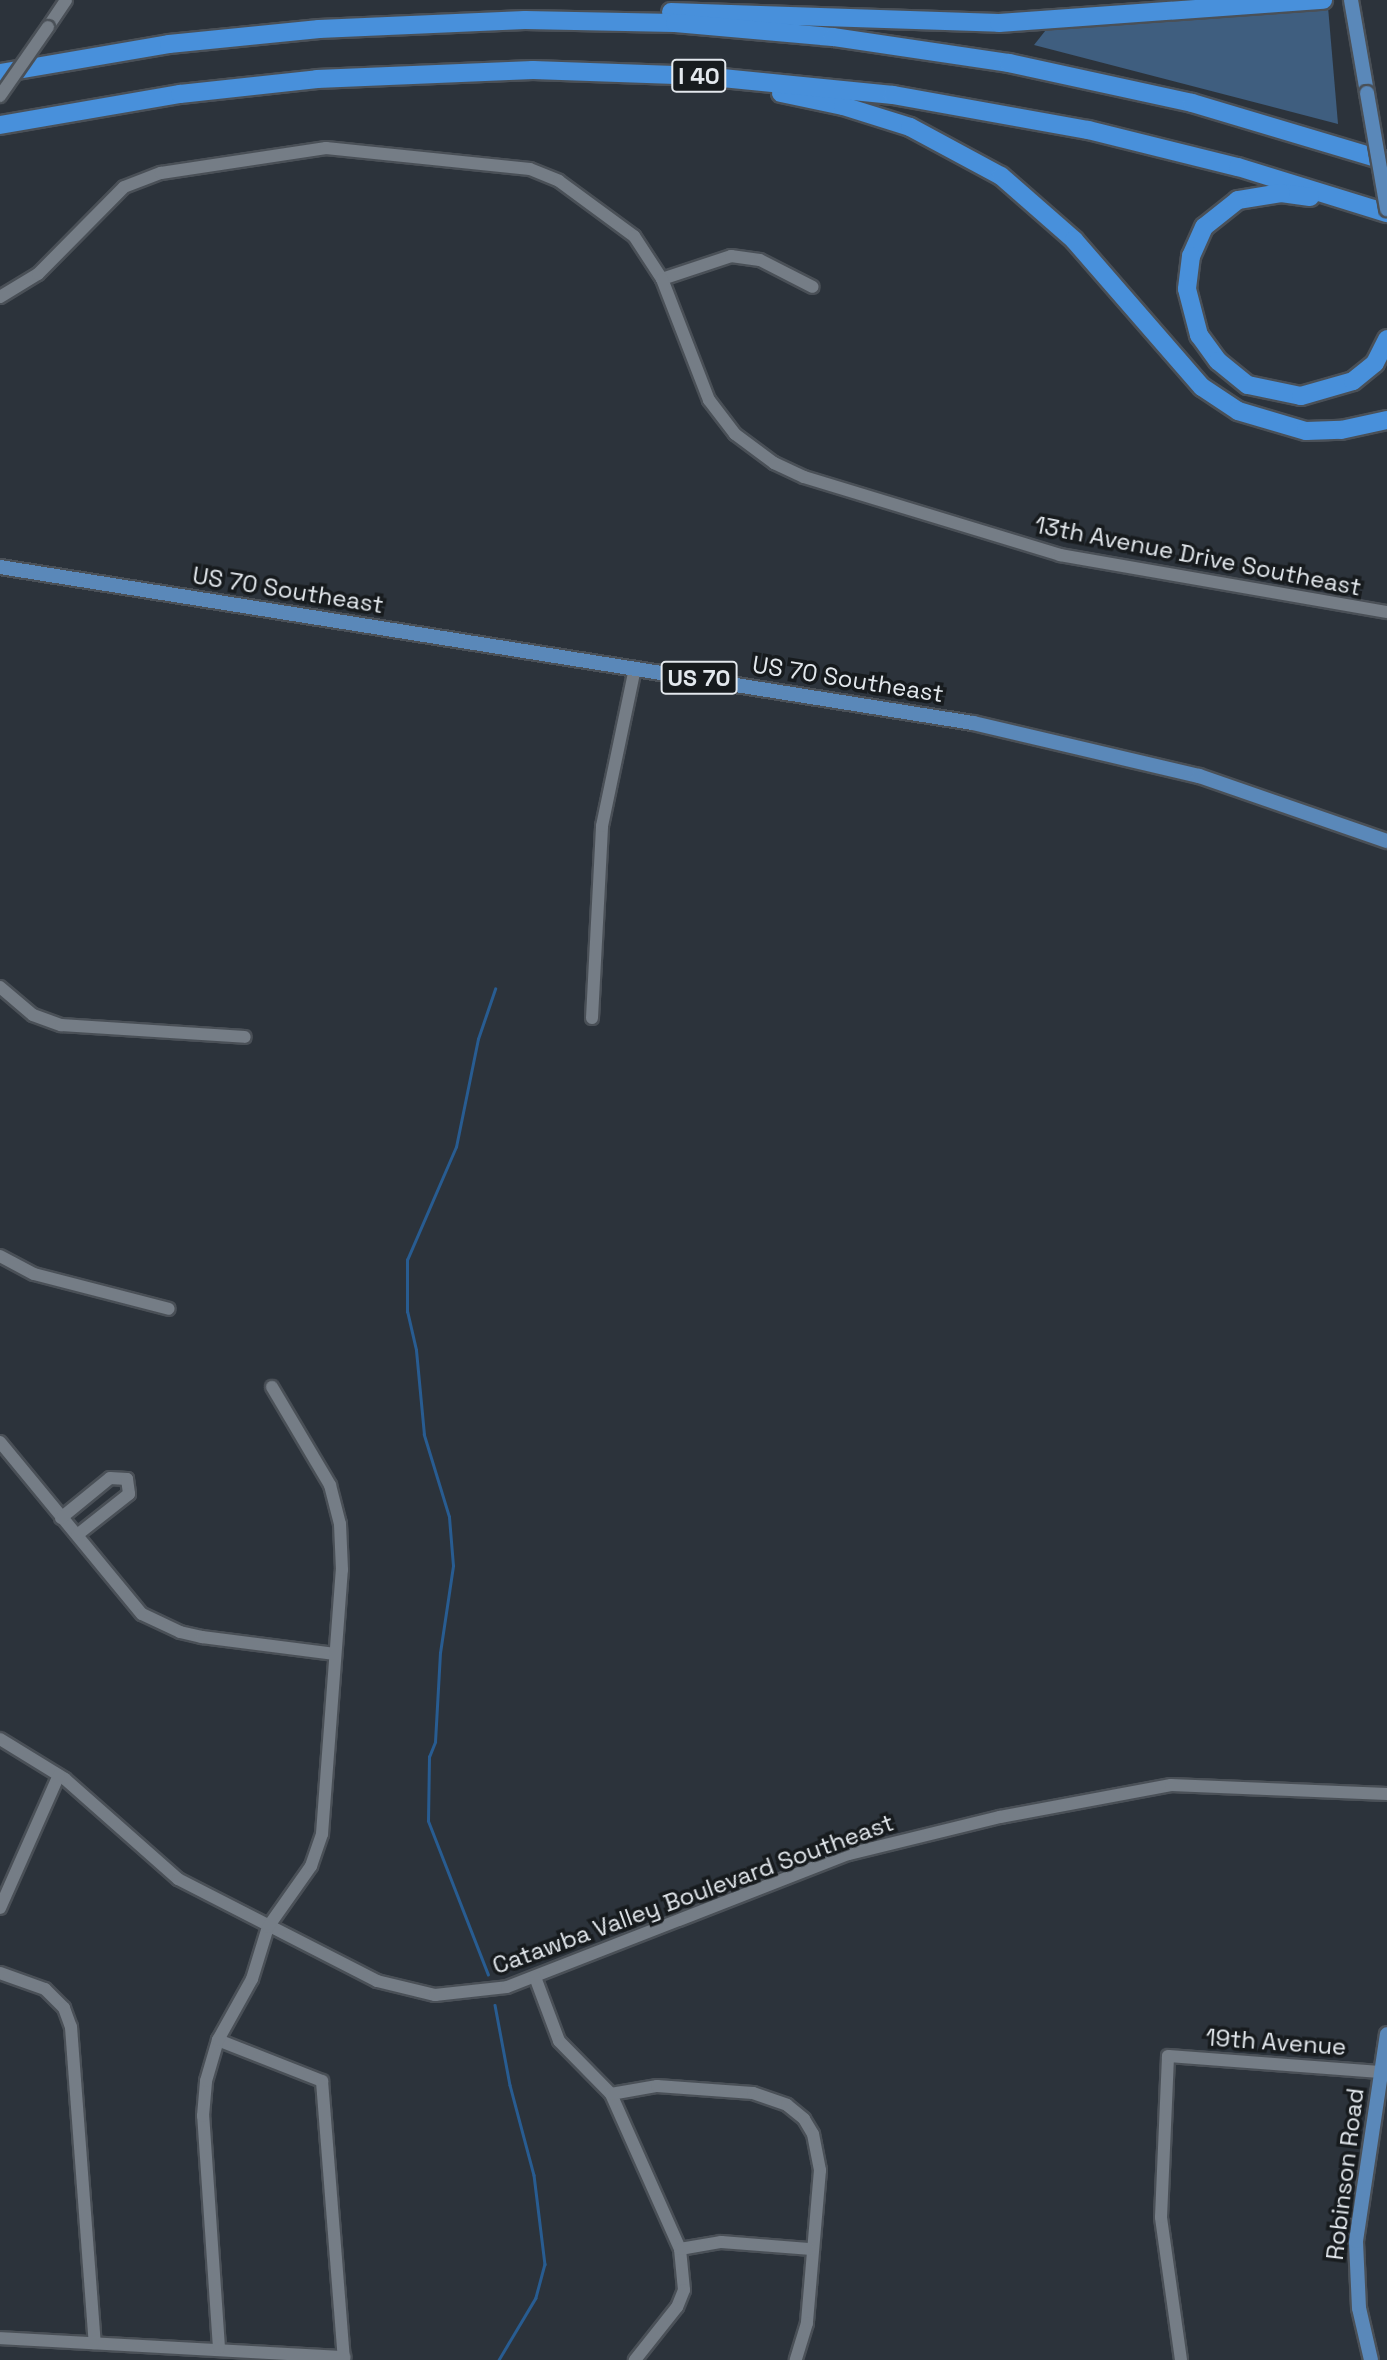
<!DOCTYPE html>
<style>
body{margin:0}
#map{position:relative;width:1387px;height:2360px;overflow:hidden;background:#2c333b;font-family:"Space Grotesk",sans-serif}
div>[style]{position:absolute}
.green>*{inset:0;background:#3f5e7f}
.stream>*{height:2.5px;margin:-1.25px;padding:0 1.25px;transform-origin:1.25px;border-radius:1.25px;background:#285c91}
.roads{filter:drop-shadow(2px 0 #4a5057) drop-shadow(-2px 0 #4a5057) drop-shadow(0 2px #4a5057) drop-shadow(0 -2px #4a5057)}
.minor>*{height:12px;margin:-6px;padding:0 6px;transform-origin:6px;border-radius:6px;background:#757d86}
.major>*{height:14px;margin:-7px;padding:0 7px;transform-origin:7px;border-radius:7px;background:#5a88b9}
.highway>*{height:18px;margin:-9px;padding:0 9px;transform-origin:9px;border-radius:9px;background:#4890db}
.bridges{filter:drop-shadow(2px 0 #4a5057) drop-shadow(-2px 0 #4a5057) drop-shadow(0 2px #4a5057) drop-shadow(0 -2px #4a5057)}
.minor-bridge>*{height:12px;margin:-6px;padding:0 6px;transform-origin:6px;border-radius:6px;background:#757d86}
.major-bridge>*{height:14px;margin:-7px;padding:0 7px;transform-origin:7px;border-radius:7px;background:#5a88b9}
span{translate:-50% -50%;white-space:nowrap;text-align:center;line-height:1.15;-webkit-text-stroke:7px #171b1e;paint-order:stroke}
.shield-label span{padding:2px 5px;background:#171b1e;border:2px solid;border-radius:5px;-webkit-text-stroke-width:0}
.shield-label{font-size:23px;color:#e3e8ed;font-weight:700}
.street-label{font-size:24px;color:#e3e8ed}
</style>
<div id="map">
<div class="green">
<div style="clip-path:polygon(1328px 7px,1338px 124px,1034px 45px,1053px 21px)"></div>
</div>
<div class="stream">
<div style="left:488px;top:1975px;width:165px;rotate:-111.3deg"></div>
<div style="left:428px;top:1821px;width:64px;rotate:-89.1deg"></div>
<div style="left:429px;top:1757px;width:16px;rotate:-68deg"></div>
<div style="left:435px;top:1742px;width:89px;rotate:-86.8deg"></div>
<div style="left:440px;top:1653px;width:88px;rotate:-81.5deg"></div>
<div style="left:453px;top:1566px;width:49px;rotate:-94.7deg"></div>
<div style="left:449px;top:1517px;width:86px;rotate:-107deg"></div>
<div style="left:424px;top:1435px;width:85px;rotate:-95.4deg"></div>
<div style="left:416px;top:1350px;width:39px;rotate:-103deg"></div>
<div style="left:407px;top:1312px;width:52px;rotate:-90deg"></div>
<div style="left:407px;top:1260px;width:123px;rotate:-66.6deg"></div>
<div style="left:456px;top:1147px;width:110px;rotate:-78.5deg"></div>
<div style="left:478px;top:1039px;width:53px;rotate:-71.2deg"></div>
<div style="left:495px;top:2005px;width:81px;rotate:79.4deg"></div>
<div style="left:510px;top:2085px;width:93px;rotate:75.1deg"></div>
<div style="left:534px;top:2175px;width:90px;rotate:83deg"></div>
<div style="left:545px;top:2264px;width:35px;rotate:105deg"></div>
<div style="left:536px;top:2298px;width:72px;rotate:120.8deg"></div>
</div>
<div class="roads">
<div class="minor">
<div style="left:48px;top:27px;width:32px;rotate:-56deg"></div>
<div style="left:662px;top:279px;width:73px;rotate:-18.4deg"></div>
<div style="left:731px;top:256px;width:29px;rotate:8deg"></div>
<div style="left:760px;top:260px;width:59px;rotate:27deg"></div>
<div style="left:0;top:297px;width:44px;rotate:-31.2deg"></div>
<div style="left:38px;top:274px;width:122px;rotate:-45.3deg"></div>
<div style="left:124px;top:187px;width:40px;rotate:-21deg"></div>
<div style="left:161px;top:173px;width:167px;rotate:-8.6deg"></div>
<div style="left:326px;top:148px;width:205px;rotate:5.9deg"></div>
<div style="left:530px;top:169px;width:31px;rotate:22deg"></div>
<div style="left:559px;top:181px;width:93px;rotate:36.3deg"></div>
<div style="left:634px;top:236px;width:51px;rotate:56.9deg"></div>
<div style="left:662px;top:279px;width:130px;rotate:68.8deg"></div>
<div style="left:709px;top:400px;width:43px;rotate:52.6deg"></div>
<div style="left:735px;top:434px;width:49px;rotate:36.6deg"></div>
<div style="left:774px;top:463px;width:33px;rotate:25deg"></div>
<div style="left:804px;top:477px;width:268px;rotate:16.9deg"></div>
<div style="left:1060px;top:555px;width:332px;rotate:9.9deg"></div>
<div style="left:0;top:987px;width:43px;rotate:40.3deg"></div>
<div style="left:33px;top:1015px;width:30px;rotate:20deg"></div>
<div style="left:61px;top:1025px;width:184px;rotate:3.7deg"></div>
<div style="left:592px;top:1018px;width:192px;rotate:-87deg"></div>
<div style="left:602px;top:826px;width:161px;rotate:-78.2deg"></div>
<div style="left:0;top:1256px;width:38px;rotate:28deg"></div>
<div style="left:34px;top:1274px;width:139px;rotate:14.5deg"></div>
<div style="left:0;top:1442px;width:223px;rotate:50.5deg"></div>
<div style="left:142px;top:1614px;width:42px;rotate:25.3deg"></div>
<div style="left:180px;top:1632px;width:23px;rotate:13deg"></div>
<div style="left:202px;top:1637px;width:134px;rotate:7.3deg"></div>
<div style="left:61px;top:1518px;width:63px;rotate:-39.2deg"></div>
<div style="left:110px;top:1478px;width:17px;rotate:3deg"></div>
<div style="left:127px;top:1479px;width:15px;rotate:82deg"></div>
<div style="left:129px;top:1494px;width:66px;rotate:141.7deg"></div>
<div style="left:0;top:1739px;width:76px;rotate:31.6deg"></div>
<div style="left:65px;top:1779px;width:151px;rotate:41.5deg"></div>
<div style="left:178px;top:1879px;width:224px;rotate:27.1deg"></div>
<div style="left:377px;top:1981px;width:60px;rotate:13.6deg"></div>
<div style="left:435px;top:1995px;width:72px;rotate:-6.3deg"></div>
<div style="left:507px;top:1987px;width:367px;rotate:-21.3deg"></div>
<div style="left:849px;top:1854px;width:155px;rotate:-13.8deg"></div>
<div style="left:1000px;top:1817px;width:174px;rotate:-10.6deg"></div>
<div style="left:1171px;top:1785px;width:216px;rotate:2.4deg"></div>
<div style="left:0;top:1908px;width:145px;rotate:-66.1deg"></div>
<div style="left:0;top:1973px;width:48px;rotate:19.6deg"></div>
<div style="left:45px;top:1989px;width:27px;rotate:45deg"></div>
<div style="left:64px;top:2008px;width:20px;rotate:70deg"></div>
<div style="left:71px;top:2027px;width:317px;rotate:85.7deg"></div>
<div style="left:535px;top:1977px;width:68px;rotate:69.4deg"></div>
<div style="left:559px;top:2041px;width:74px;rotate:45.5deg"></div>
<div style="left:611px;top:2094px;width:170px;rotate:66deg"></div>
<div style="left:680px;top:2249px;width:41px;rotate:84.4deg"></div>
<div style="left:684px;top:2290px;width:18px;rotate:112deg"></div>
<div style="left:677px;top:2307px;width:68px;rotate:128.4deg"></div>
<div style="left:218px;top:2040px;width:112px;rotate:21.5deg"></div>
<div style="left:322px;top:2081px;width:280px;rotate:85.5deg"></div>
<div style="left:611px;top:2094px;width:47px;rotate:-9.9deg"></div>
<div style="left:657px;top:2086px;width:96px;rotate:4.2deg"></div>
<div style="left:753px;top:2093px;width:36px;rotate:19deg"></div>
<div style="left:787px;top:2105px;width:22px;rotate:39deg"></div>
<div style="left:804px;top:2119px;width:17px;rotate:59deg"></div>
<div style="left:813px;top:2134px;width:37px;rotate:79deg"></div>
<div style="left:820px;top:2170px;width:154px;rotate:94.9deg"></div>
<div style="left:807px;top:2323px;width:39px;rotate:107deg"></div>
<div style="left:680px;top:2249px;width:42px;rotate:-9.7deg"></div>
<div style="left:721px;top:2242px;width:88px;rotate:4.5deg"></div>
<div style="left:0;top:2338px;width:345px;rotate:3.2deg"></div>
<div style="left:219px;top:2348px;width:233px;rotate:-93.9deg"></div>
<div style="left:203px;top:2116px;width:35px;rotate:-85deg"></div>
<div style="left:206px;top:2081px;width:43px;rotate:-73.7deg"></div>
<div style="left:218px;top:2040px;width:70px;rotate:-60.9deg"></div>
<div style="left:252px;top:1979px;width:54px;rotate:-72.9deg"></div>
<div style="left:268px;top:1927px;width:75px;rotate:-54.8deg"></div>
<div style="left:311px;top:1866px;width:34px;rotate:-71deg"></div>
<div style="left:322px;top:1834px;width:265px;rotate:-85.7deg"></div>
<div style="left:342px;top:1570px;width:46px;rotate:-92.5deg"></div>
<div style="left:340px;top:1524px;width:40px;rotate:-104.4deg"></div>
<div style="left:330px;top:1485px;width:114px;rotate:-120.6deg"></div>
<div style="left:1181px;top:2360px;width:144px;rotate:-98deg"></div>
<div style="left:1161px;top:2217px;width:161px;rotate:-87.5deg"></div>
<div style="left:1168px;top:2056px;width:213px;rotate:4.3deg"></div>
</div>
<div class="major">
<div style="left:1351px;top:0;width:94px;rotate:80.2deg"></div>
<div style="left:0;top:567px;width:985px;rotate:9.11deg"></div>
<div style="left:973px;top:723px;width:232px;rotate:13.2deg"></div>
<div style="left:1199px;top:776px;width:199px;rotate:19.1deg"></div>
<div style="left:1371px;top:2360px;width:53px;rotate:-103deg"></div>
<div style="left:1359px;top:2308px;width:67px;rotate:-92.6deg"></div>
<div style="left:1356px;top:2241px;width:209px;rotate:-81.5deg"></div>
</div>
<div class="highway">
<div style="left:671px;top:12px;width:328px;rotate:1.9deg"></div>
<div style="left:999px;top:23px;width:325px;rotate:-4.1deg"></div>
<div style="left:0;top:73px;width:171px;rotate:-9.7deg"></div>
<div style="left:169px;top:44px;width:151px;rotate:-5.7deg"></div>
<div style="left:319px;top:29px;width:206px;rotate:-2.5deg"></div>
<div style="left:525px;top:20px;width:150px;rotate:1.1deg"></div>
<div style="left:675px;top:23px;width:159px;rotate:5.1deg"></div>
<div style="left:833px;top:37px;width:178px;rotate:8.4deg"></div>
<div style="left:1009px;top:63px;width:187px;rotate:12.3deg"></div>
<div style="left:1192px;top:103px;width:203px;rotate:16.6deg"></div>
<div style="left:781px;top:93px;width:63px;rotate:11.8deg"></div>
<div style="left:843px;top:106px;width:70px;rotate:17.4deg"></div>
<div style="left:910px;top:127px;width:103px;rotate:28.3deg"></div>
<div style="left:1001px;top:176px;width:97px;rotate:41.2deg"></div>
<div style="left:1074px;top:240px;width:195px;rotate:49deg"></div>
<div style="left:1202px;top:387px;width:43px;rotate:33.7deg"></div>
<div style="left:1238px;top:411px;width:71px;rotate:16.4deg"></div>
<div style="left:1306px;top:431px;width:35px;rotate:-2deg"></div>
<div style="left:1341px;top:430px;width:47px;rotate:-12.3deg"></div>
<div style="left:0;top:125px;width:183px;rotate:-9.8deg"></div>
<div style="left:180px;top:94px;width:138px;rotate:-6.2deg"></div>
<div style="left:317px;top:79px;width:216px;rotate:-2.4deg"></div>
<div style="left:533px;top:70px;width:169px;rotate:2deg"></div>
<div style="left:702px;top:76px;width:192px;rotate:5.7deg"></div>
<div style="left:893px;top:95px;width:198px;rotate:10.2deg"></div>
<div style="left:1088px;top:130px;width:154px;rotate:13.9deg"></div>
<div style="left:1238px;top:167px;width:156px;rotate:17.2deg"></div>
<div style="left:1310px;top:197px;width:29px;rotate:-172deg"></div>
<div style="left:1281px;top:193px;width:44px;rotate:170.8deg"></div>
<div style="left:1238px;top:200px;width:43px;rotate:141.5deg"></div>
<div style="left:1204px;top:227px;width:32px;rotate:114deg"></div>
<div style="left:1191px;top:256px;width:33px;rotate:97deg"></div>
<div style="left:1187px;top:289px;width:48px;rotate:75.4deg"></div>
<div style="left:1199px;top:335px;width:32px;rotate:54deg"></div>
<div style="left:1218px;top:361px;width:38px;rotate:39deg"></div>
<div style="left:1248px;top:385px;width:54px;rotate:11.7deg"></div>
<div style="left:1301px;top:396px;width:54px;rotate:-16.1deg"></div>
<div style="left:1353px;top:381px;width:28px;rotate:-39deg"></div>
<div style="left:1375px;top:363px;width:27px;rotate:-63deg"></div>
</div>
</div>
<div class="bridges">
<div class="minor-bridge">
<div style="left:0;top:96px;width:84px;rotate:-55.2deg"></div>
</div>
<div class="major-bridge">
<div style="left:1367px;top:93px;width:118px;rotate:80.2deg"></div>
</div>
</div>
<div class="shield-label">
<span style="left:699px;top:76px">I 40</span>
<span style="left:699px;top:678px">US 70</span>
</div>
<div class="street-label">
<span style="left:1198px;top:556px;rotate:11deg">13th Avenue Drive Southeast</span>
<span style="left:288px;top:590px;rotate:9deg">US 70 Southeast</span>
<span style="left:848px;top:679px;rotate:9deg">US 70 Southeast</span>
<span style="left:693px;top:1894px;rotate:-20deg">Catawba Valley Boulevard Southeast</span>
<span style="left:1276px;top:2042px;rotate:4deg">19th Avenue</span>
<span style="left:1345px;top:2174px;rotate:-83deg">Robinson Road</span>
</div>
</div>
